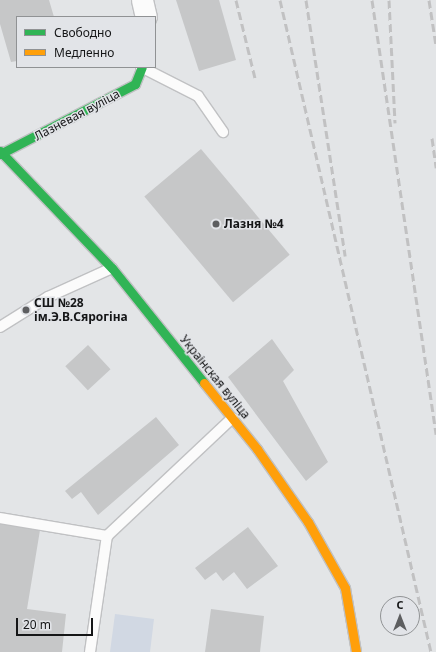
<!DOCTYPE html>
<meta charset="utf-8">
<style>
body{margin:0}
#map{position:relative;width:436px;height:652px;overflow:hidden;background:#e3e5e7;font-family:"Noto Sans",sans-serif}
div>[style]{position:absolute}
.green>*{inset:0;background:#d1d8e3}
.building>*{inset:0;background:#c6c7c8;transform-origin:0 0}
.roads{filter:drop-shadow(1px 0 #c0c1c3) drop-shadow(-1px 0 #c0c1c3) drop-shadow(0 1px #c0c1c3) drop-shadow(0 -1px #c0c1c3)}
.lane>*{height:10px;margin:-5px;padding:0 5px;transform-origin:5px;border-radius:5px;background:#fbfbfb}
.street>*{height:21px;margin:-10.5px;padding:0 10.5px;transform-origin:10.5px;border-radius:10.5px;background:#fbfbfb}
.fast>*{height:9px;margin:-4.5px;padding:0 4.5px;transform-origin:4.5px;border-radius:4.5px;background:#30b455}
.slow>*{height:9px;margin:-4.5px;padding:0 4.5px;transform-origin:4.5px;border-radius:4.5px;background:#ff9f0a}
.rail>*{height:3px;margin-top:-1.5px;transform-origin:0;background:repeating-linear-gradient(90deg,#c1c1c2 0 8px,transparent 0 12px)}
.dots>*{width:11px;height:11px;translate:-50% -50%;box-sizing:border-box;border:2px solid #e2e4e8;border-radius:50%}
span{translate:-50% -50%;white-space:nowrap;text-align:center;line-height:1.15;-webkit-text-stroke:3px #e2e4e8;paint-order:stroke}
.street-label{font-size:12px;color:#151617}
.poi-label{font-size:12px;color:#151617;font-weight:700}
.left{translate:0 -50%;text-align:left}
.legend{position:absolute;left:16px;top:16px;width:140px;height:52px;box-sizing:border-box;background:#e2e4e8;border:1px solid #909294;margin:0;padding:5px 7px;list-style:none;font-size:12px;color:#151617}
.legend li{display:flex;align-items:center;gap:8px;height:20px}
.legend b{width:20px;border:1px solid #909294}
.north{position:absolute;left:380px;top:596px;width:40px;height:40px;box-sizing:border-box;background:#e2e4e8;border:1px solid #909294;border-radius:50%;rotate:0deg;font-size:11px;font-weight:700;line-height:16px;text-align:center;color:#151617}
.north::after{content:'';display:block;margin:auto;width:14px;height:18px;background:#5d5e60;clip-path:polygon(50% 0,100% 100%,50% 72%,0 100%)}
.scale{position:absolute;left:16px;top:618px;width:77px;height:18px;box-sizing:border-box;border:2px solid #151617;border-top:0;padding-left:5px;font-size:12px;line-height:14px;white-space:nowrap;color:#151617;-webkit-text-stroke:3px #e2e4e8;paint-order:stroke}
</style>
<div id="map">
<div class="green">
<div style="clip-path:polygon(115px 614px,154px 619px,150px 652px,110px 652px)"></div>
</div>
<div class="building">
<div style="clip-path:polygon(0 0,49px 0,54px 17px,17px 17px,17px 61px,11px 62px,0 24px)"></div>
<div style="clip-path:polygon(176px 0,219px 0,236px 60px,199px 71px)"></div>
<div style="left:201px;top:149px;width:138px;height:74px;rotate:50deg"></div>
<div style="clip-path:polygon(272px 339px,294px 370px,283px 381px,328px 462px,306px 481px,228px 377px)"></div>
<div style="left:88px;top:345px;width:33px;height:31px;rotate:47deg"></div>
<div style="clip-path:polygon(156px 417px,179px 445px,98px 515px,81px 492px,72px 499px,65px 491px)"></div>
<div style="clip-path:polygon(0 524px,40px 530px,27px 609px,66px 614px,62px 652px,0 652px)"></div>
<div style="clip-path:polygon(248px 527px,278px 566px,247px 589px,234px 572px,223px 581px,216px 572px,205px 580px,195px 568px)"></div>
<div style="clip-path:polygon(211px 609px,264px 616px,260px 652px,205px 652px)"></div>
</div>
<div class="roads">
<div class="lane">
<div style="left:141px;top:67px;width:64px;rotate:27deg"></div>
<div style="left:198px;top:96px;width:44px;rotate:55.2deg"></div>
<div style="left:0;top:327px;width:57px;rotate:-32deg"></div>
<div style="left:48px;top:297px;width:70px;rotate:-24.4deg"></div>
<div style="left:0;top:518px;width:109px;rotate:9.5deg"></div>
<div style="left:90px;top:652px;width:117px;rotate:-81.7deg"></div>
<div style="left:107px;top:536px;width:172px;rotate:-43.3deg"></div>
</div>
<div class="street">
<div style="left:142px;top:0;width:17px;rotate:77deg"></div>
</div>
<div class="fast">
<div style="left:0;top:151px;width:162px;rotate:46.3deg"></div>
<div style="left:112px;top:268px;width:147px;rotate:51.3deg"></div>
<div style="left:0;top:154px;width:152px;rotate:-27.4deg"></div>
<div style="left:135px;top:84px;width:18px;rotate:-68deg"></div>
</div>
<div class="slow">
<div style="left:204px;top:383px;width:85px;rotate:51.2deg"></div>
<div style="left:257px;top:449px;width:89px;rotate:55.1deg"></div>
<div style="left:308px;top:522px;width:76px;rotate:60.7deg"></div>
<div style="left:345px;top:588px;width:65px;rotate:80.2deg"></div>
</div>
</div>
<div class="rail">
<div style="left:236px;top:0;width:80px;rotate:76.3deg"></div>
<div style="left:280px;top:0;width:669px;rotate:76.96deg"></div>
<div style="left:306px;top:0;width:259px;rotate:81.3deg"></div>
<div style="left:372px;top:0;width:439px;rotate:81.6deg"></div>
<div style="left:389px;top:0;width:123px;rotate:87.2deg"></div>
<div style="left:429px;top:0;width:46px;rotate:81.2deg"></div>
<div style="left:432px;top:138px;width:30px;rotate:82deg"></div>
</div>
<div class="dots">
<div style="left:216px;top:224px;background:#5d5e60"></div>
<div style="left:26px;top:310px;background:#5d5e60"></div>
</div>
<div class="street-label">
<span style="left:77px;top:115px;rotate:-28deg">Лазневая вуліца</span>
<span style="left:215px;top:377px;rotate:51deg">Украінская вуліца</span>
</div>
<div class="poi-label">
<span class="left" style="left:224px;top:224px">Лазня №4</span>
<span class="left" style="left:34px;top:310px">СШ №28<br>ім.Э.В.Сярогіна</span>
</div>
<ul class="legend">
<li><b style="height:5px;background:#30b455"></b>Свободно</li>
<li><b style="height:5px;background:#ff9f0a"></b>Медленно</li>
</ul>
<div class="north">С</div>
<div class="scale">20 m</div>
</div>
